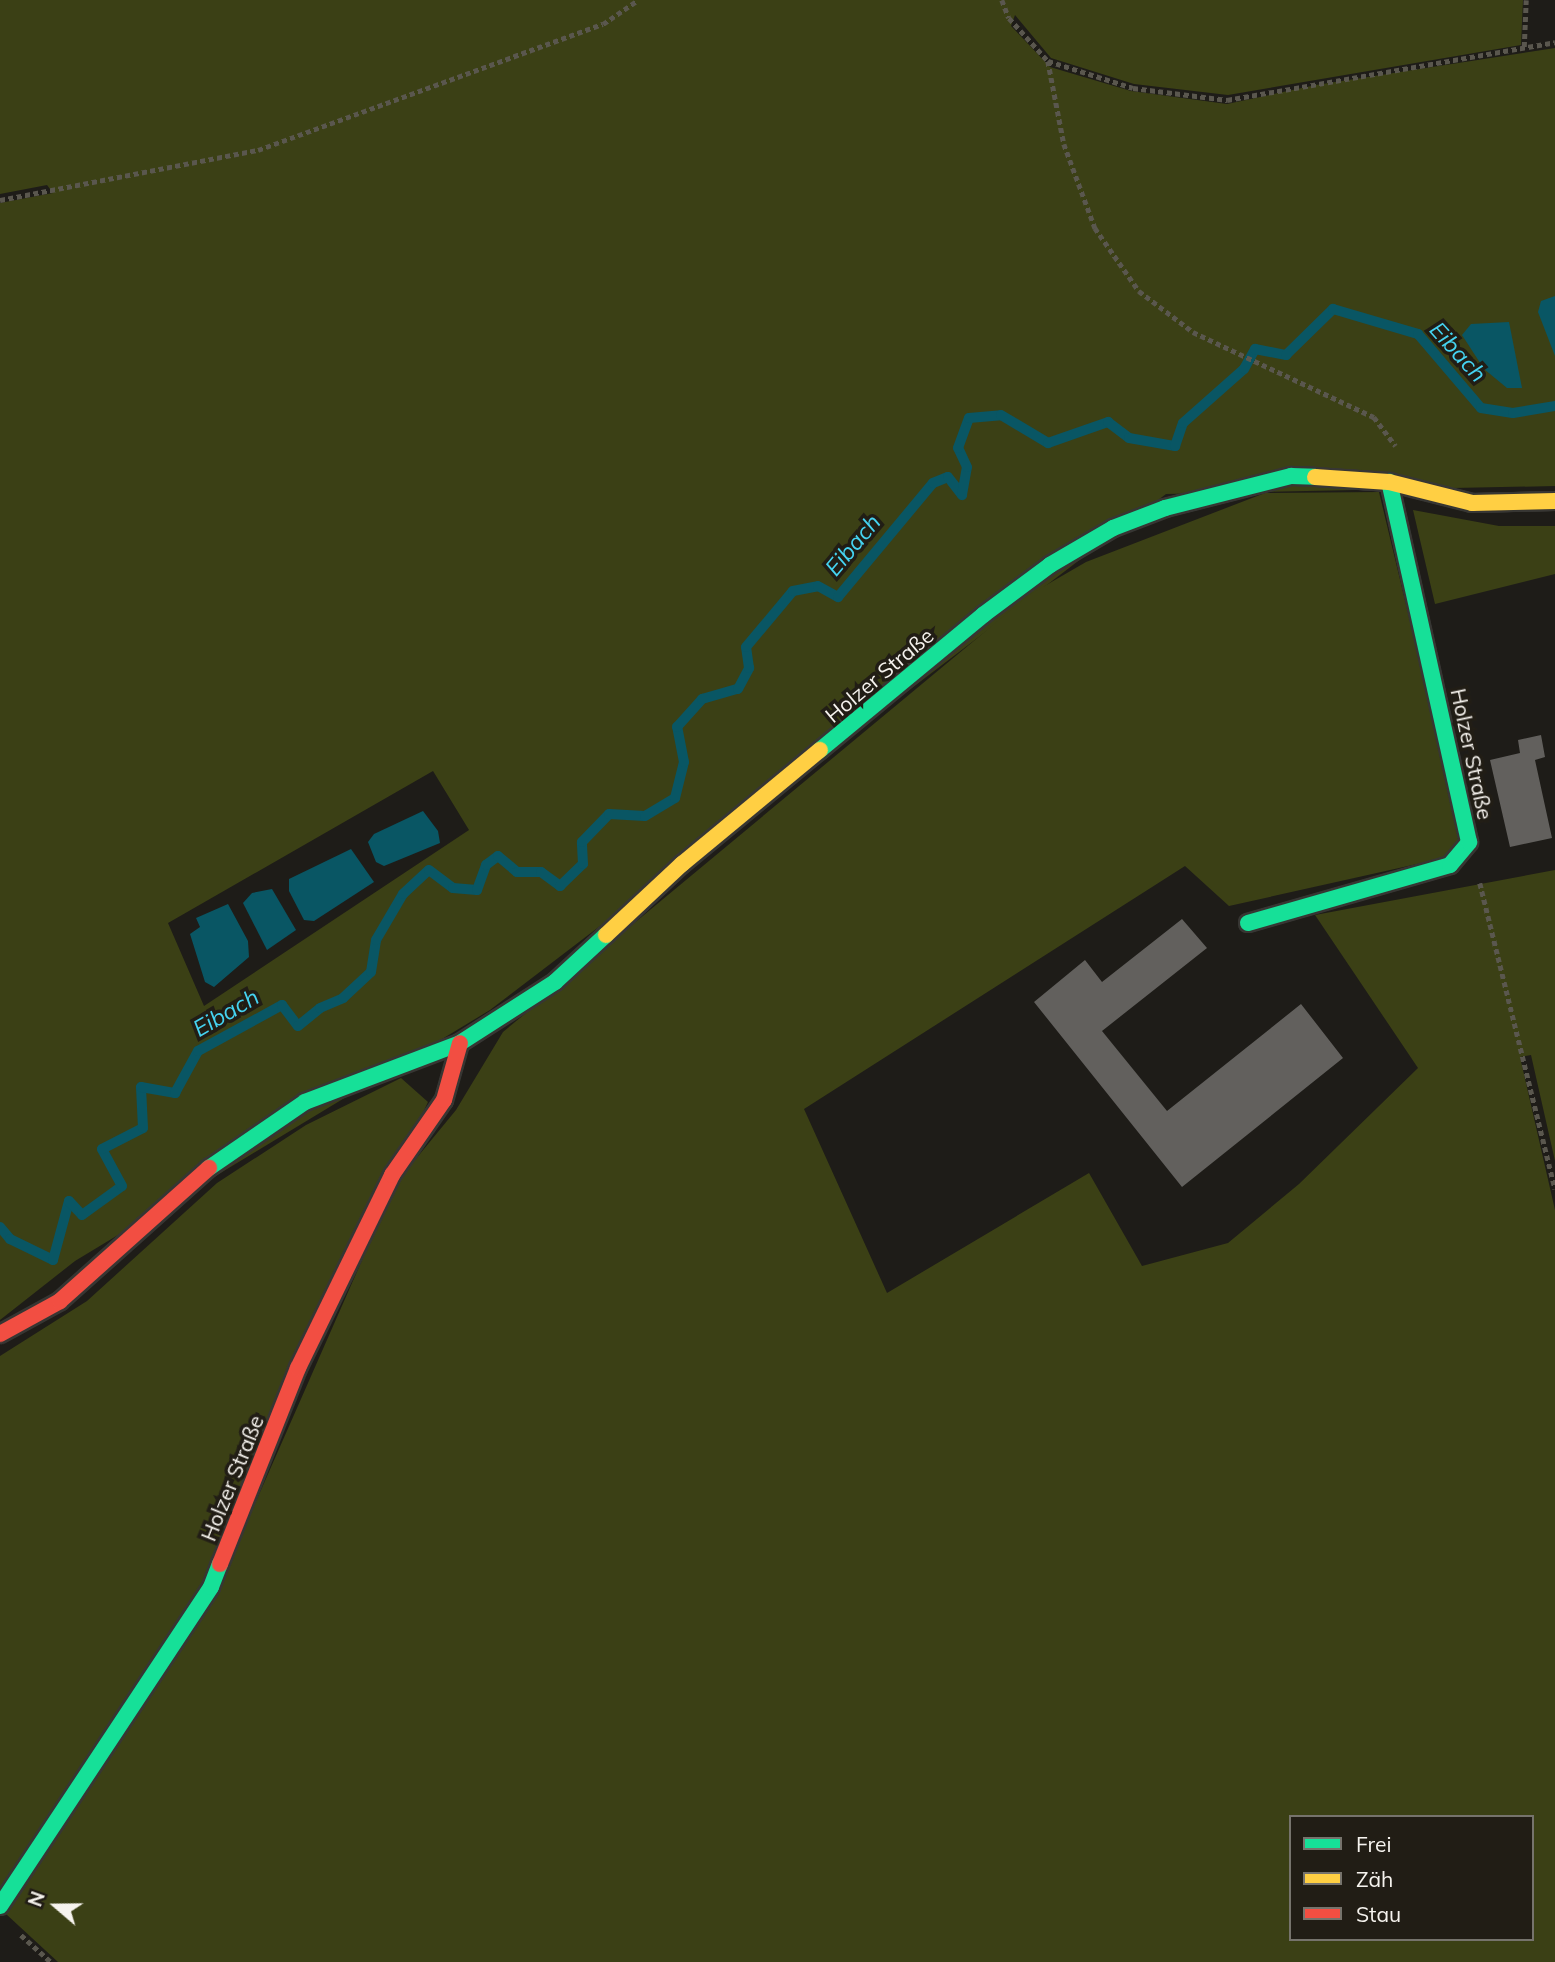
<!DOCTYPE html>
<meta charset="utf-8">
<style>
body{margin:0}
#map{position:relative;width:1555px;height:1962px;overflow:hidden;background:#1e1c18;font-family:Mulish,sans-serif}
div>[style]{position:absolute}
.green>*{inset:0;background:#3b4015}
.water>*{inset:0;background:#095664}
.stream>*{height:10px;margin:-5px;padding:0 5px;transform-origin:5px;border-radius:5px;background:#095664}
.building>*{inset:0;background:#62605d}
.path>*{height:4.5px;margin-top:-2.25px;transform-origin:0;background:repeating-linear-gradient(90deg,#5a574e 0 5px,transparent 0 8.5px)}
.roads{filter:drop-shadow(2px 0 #373633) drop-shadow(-2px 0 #373633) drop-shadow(0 2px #373633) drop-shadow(0 -2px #373633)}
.fast>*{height:16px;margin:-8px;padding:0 8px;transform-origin:8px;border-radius:8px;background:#16e098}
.slow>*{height:16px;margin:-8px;padding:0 8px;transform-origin:8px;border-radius:8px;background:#ffcf43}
.jam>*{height:16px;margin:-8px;padding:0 8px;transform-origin:8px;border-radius:8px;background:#f24e42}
span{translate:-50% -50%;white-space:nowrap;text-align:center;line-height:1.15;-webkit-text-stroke:7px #211d15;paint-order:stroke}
.street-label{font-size:21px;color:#f6f3ee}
.water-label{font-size:23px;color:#45d3f1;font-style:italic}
.legend{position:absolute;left:1289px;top:1815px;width:245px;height:126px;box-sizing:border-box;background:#211d15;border:2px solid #76736c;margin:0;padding:9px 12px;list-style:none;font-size:21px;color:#f6f3ee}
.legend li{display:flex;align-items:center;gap:14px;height:35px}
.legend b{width:35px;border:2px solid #76736c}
.north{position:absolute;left:21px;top:1871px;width:70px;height:70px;-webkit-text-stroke:5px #211d15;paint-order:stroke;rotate:290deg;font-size:19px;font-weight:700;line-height:28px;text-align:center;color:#f6f3ee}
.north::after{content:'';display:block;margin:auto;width:24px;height:32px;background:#f6f3ee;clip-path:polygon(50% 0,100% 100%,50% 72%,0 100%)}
</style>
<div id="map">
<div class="green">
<div style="clip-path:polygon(evenodd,0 0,1523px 0,1521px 45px,1228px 95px,1134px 84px,1051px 58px,1015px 15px,1011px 26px,1050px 67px,1131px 91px,1227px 104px,1316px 85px,1555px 48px,1555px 486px,1166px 494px,490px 1010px,75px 1261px,0 1320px,0 203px,53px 193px,47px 185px,0 194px,0 0,433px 771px,469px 830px,204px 1006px,168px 923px,433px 771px)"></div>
<div style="clip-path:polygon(evenodd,1379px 492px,1462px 838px,1444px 858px,1229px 906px,1185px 866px,804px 1109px,887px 1293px,1089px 1173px,1142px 1266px,1228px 1243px,1299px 1184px,1418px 1068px,1315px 915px,1555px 870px,1555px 1161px,1531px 1055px,1520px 1057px,1555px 1210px,1555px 1962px,58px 1962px,6px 1914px,216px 1592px,396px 1183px,456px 1110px,503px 1032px,1029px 595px,1086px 562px,1265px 493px,1379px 492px,1291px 1817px,1532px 1817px,1532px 1939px,1291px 1939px,1291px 1817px)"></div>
<div style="clip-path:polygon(1413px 510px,1499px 526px,1555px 526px,1555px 574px,1435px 604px)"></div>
<div style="clip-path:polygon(401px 1078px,428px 1102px,203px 1581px,0 1892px,0 1356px,87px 1301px,217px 1183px,306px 1125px)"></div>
</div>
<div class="water">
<div style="clip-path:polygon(1555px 296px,1555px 356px,1538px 312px,1541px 301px)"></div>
<div style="clip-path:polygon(1509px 322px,1522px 388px,1507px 388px,1484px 369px,1462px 335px,1471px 324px)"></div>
<div style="clip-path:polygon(423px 811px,438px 831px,440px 843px,384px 866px,376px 862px,368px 842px,374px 834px)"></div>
<div style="clip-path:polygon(351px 849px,374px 882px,314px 921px,304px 920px,289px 891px,289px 879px)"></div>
<div style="clip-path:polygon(272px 889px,296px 930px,267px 950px,243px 903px,252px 893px)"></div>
<div style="clip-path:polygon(228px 904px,248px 941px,249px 957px,214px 987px,205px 982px,190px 934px,200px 927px,196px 918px)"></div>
</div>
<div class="stream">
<div style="left:0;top:1227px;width:16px;rotate:50deg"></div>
<div style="left:10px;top:1239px;width:48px;rotate:26deg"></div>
<div style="left:53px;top:1260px;width:61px;rotate:-74.8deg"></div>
<div style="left:69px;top:1201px;width:19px;rotate:47deg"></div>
<div style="left:82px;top:1215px;width:49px;rotate:-35.9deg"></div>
<div style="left:122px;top:1186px;width:42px;rotate:-118.4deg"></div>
<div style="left:102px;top:1149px;width:46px;rotate:-27.1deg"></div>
<div style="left:143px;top:1128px;width:41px;rotate:-92.8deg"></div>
<div style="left:141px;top:1087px;width:35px;rotate:10deg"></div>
<div style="left:175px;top:1093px;width:48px;rotate:-61.3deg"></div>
<div style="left:198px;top:1051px;width:96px;rotate:-28.7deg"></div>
<div style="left:282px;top:1005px;width:26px;rotate:53deg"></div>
<div style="left:298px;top:1026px;width:28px;rotate:-39deg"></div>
<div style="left:320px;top:1008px;width:25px;rotate:-23deg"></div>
<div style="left:343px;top:998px;width:38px;rotate:-43deg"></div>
<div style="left:371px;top:972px;width:32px;rotate:-81deg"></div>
<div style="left:376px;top:940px;width:53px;rotate:-59.6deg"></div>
<div style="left:403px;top:894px;width:35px;rotate:-43deg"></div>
<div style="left:429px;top:870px;width:30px;rotate:37deg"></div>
<div style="left:453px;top:888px;width:24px;rotate:5deg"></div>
<div style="left:477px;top:890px;width:27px;rotate:-70deg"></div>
<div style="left:486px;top:865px;width:15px;rotate:-37deg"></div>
<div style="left:498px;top:856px;width:25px;rotate:40deg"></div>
<div style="left:517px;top:872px;width:24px"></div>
<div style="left:541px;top:872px;width:24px;rotate:36deg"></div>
<div style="left:560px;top:886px;width:32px;rotate:-44deg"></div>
<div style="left:583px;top:864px;width:22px;rotate:-93deg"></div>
<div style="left:582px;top:842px;width:39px;rotate:-46deg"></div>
<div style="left:609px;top:814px;width:36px;rotate:3deg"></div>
<div style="left:645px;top:816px;width:35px;rotate:-31deg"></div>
<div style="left:675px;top:798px;width:37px;rotate:-76deg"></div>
<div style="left:684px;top:762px;width:36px;rotate:-101deg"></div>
<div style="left:677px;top:727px;width:38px;rotate:-48deg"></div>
<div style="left:702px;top:699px;width:37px;rotate:-16deg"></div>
<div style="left:738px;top:689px;width:24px;rotate:-62deg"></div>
<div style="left:749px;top:668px;width:21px;rotate:-98deg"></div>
<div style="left:746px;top:647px;width:73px;rotate:-50deg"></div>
<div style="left:793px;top:591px;width:25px;rotate:-11deg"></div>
<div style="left:818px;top:586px;width:23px;rotate:29deg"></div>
<div style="left:838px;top:597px;width:148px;rotate:-50.2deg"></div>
<div style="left:933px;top:483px;width:16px;rotate:-22deg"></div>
<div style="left:948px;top:477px;width:23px;rotate:52deg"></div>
<div style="left:962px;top:495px;width:28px;rotate:-80deg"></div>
<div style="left:967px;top:467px;width:21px;rotate:-115deg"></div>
<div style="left:958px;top:448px;width:32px;rotate:-70deg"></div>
<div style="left:969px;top:418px;width:32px;rotate:-5deg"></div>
<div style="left:1001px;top:415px;width:55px;rotate:30.8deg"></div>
<div style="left:1048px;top:443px;width:64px;rotate:-19.3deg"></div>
<div style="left:1108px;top:422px;width:26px;rotate:37deg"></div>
<div style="left:1129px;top:438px;width:47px;rotate:9.9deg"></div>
<div style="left:1175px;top:446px;width:24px;rotate:-71deg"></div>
<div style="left:1183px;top:423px;width:81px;rotate:-41.5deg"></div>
<div style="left:1244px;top:369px;width:23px;rotate:-61deg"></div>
<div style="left:1255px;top:349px;width:32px;rotate:11deg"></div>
<div style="left:1286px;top:355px;width:66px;rotate:-44.4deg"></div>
<div style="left:1333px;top:309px;width:89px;rotate:16.4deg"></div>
<div style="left:1418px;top:334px;width:97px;rotate:49.6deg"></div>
<div style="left:1481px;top:408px;width:32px;rotate:9deg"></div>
<div style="left:1513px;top:413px;width:43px;rotate:-9.5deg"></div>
</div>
<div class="building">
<div style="clip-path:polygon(1541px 735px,1545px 757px,1535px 760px,1552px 838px,1510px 847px,1490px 760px,1520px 753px,1518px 740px)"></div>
<div style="clip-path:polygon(1182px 919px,1207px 948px,1102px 1031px,1167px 1111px,1301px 1004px,1343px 1058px,1182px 1187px,1034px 1002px,1085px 960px,1102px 982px)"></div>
</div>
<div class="path">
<div style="left:1002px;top:0;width:19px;rotate:69deg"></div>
<div style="left:1009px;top:18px;width:58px;rotate:47.8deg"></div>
<div style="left:1048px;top:61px;width:89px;rotate:17.6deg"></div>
<div style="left:1133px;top:88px;width:95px;rotate:7.3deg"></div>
<div style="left:1227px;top:100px;width:333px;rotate:-10deg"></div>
<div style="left:1524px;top:47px;width:47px;rotate:-87.6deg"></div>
<div style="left:1048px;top:61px;width:85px;rotate:79.1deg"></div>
<div style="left:1064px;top:144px;width:90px;rotate:69.7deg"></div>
<div style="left:1095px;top:228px;width:77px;rotate:55.1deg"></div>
<div style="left:1139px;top:291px;width:68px;rotate:37.2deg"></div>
<div style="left:1193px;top:332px;width:200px;rotate:25.2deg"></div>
<div style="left:1374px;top:417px;width:36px;rotate:53deg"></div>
<div style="left:0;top:200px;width:263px;rotate:-11deg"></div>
<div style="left:258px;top:150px;width:367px;rotate:-20.1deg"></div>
<div style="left:603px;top:24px;width:42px;rotate:-34.4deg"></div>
<div style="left:1480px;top:883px;width:315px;rotate:76.2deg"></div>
<div style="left:21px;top:1935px;width:40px;rotate:42deg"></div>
</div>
<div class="roads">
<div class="fast">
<div style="left:820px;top:750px;width:212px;rotate:-39.6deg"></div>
<div style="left:983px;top:615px;width:84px;rotate:-36.7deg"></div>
<div style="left:1050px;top:565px;width:73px;rotate:-30.4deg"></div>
<div style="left:1113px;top:528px;width:56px;rotate:-21deg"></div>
<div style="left:1165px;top:508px;width:130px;rotate:-14.3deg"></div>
<div style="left:1291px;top:476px;width:24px;rotate:2deg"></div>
<div style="left:1248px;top:923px;width:210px;rotate:-16deg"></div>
<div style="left:1450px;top:865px;width:30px;rotate:-50deg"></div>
<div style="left:1469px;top:842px;width:369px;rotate:-102.5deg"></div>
<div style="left:209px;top:1168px;width:116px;rotate:-34.5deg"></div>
<div style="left:305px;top:1102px;width:166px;rotate:-20.8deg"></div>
<div style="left:460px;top:1043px;width:113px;rotate:-32.7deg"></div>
<div style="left:555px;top:982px;width:69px;rotate:-42.7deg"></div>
<div style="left:0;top:1906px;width:382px;rotate:-56.5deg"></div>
<div style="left:211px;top:1587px;width:25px;rotate:-69deg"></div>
</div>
<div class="slow">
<div style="left:1315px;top:477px;width:74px;rotate:3.9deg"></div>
<div style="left:1389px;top:482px;width:86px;rotate:14.2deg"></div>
<div style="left:1472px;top:503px;width:83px;rotate:-1.4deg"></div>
<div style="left:606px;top:935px;width:104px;rotate:-43.1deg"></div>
<div style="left:682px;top:864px;width:179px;rotate:-39.6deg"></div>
</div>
<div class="jam">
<div style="left:0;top:1334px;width:68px;rotate:-28.8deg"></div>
<div style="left:60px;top:1301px;width:200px;rotate:-41.8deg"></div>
<div style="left:220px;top:1564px;width:211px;rotate:-68.3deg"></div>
<div style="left:298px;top:1368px;width:215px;rotate:-64deg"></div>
<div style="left:392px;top:1175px;width:91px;rotate:-55.3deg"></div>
<div style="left:444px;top:1100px;width:59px;rotate:-74.3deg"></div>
</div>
</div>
<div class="street-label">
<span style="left:879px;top:675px;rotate:-40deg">Holzer Straße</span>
<span style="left:1472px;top:754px;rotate:78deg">Holzer Straße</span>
<span style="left:232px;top:1478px;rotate:-68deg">Holzer Straße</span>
</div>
<div class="water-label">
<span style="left:1458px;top:352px;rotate:48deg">Eibach</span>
<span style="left:853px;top:545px;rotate:-50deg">Eibach</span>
<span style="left:226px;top:1013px;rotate:-30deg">Eibach</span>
</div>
<ul class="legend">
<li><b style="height:9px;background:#16e098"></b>Frei</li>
<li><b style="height:9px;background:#ffcf43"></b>Zäh</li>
<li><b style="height:9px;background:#f24e42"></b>Stau</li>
</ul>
<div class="north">N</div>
</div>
